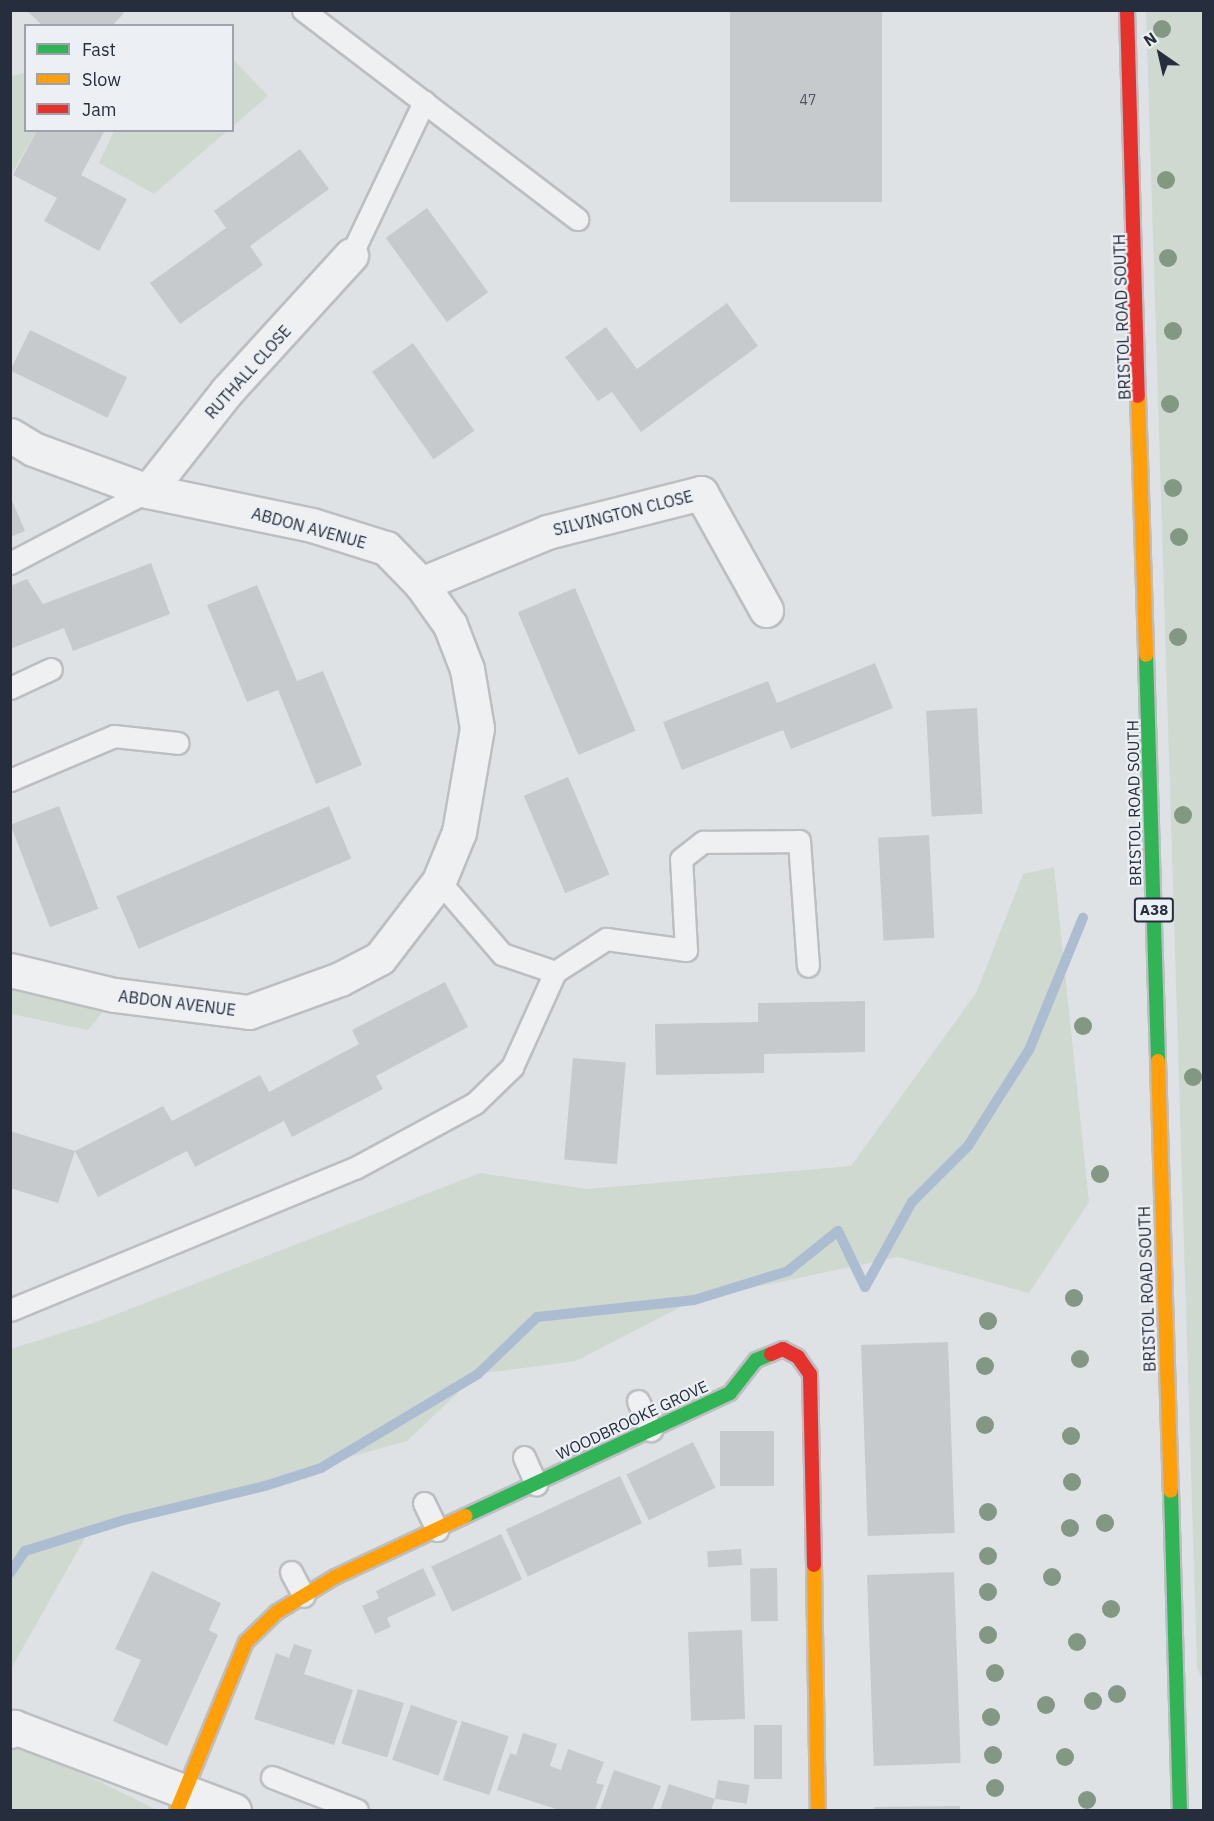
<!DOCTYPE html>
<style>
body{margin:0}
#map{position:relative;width:1214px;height:1821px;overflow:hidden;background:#dfe2e5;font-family:"IBM Plex Sans",sans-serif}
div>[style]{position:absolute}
.green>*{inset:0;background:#cfd9d0}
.stream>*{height:10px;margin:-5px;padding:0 5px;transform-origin:5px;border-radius:5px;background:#acbcd1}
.building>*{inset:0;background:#c6cacd;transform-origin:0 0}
.roads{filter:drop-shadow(2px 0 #bcbec2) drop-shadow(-2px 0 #bcbec2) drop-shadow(0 2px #bcbec2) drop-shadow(0 -2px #bcbec2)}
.lane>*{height:21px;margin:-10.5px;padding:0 10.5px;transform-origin:10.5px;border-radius:10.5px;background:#eff0f2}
.street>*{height:33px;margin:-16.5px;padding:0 16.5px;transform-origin:16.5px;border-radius:16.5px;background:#eff0f2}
.fast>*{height:14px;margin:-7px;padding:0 7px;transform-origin:7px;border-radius:7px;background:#30b455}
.slow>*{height:14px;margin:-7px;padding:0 7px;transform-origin:7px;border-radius:7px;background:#ff9f0a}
.jam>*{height:14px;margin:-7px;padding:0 7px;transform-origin:7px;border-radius:7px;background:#e5322d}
.trees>*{width:18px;height:18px;margin:-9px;border-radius:50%;background:#839883}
span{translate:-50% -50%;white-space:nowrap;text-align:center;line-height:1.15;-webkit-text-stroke:4.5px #ecf0f5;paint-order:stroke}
.number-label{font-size:14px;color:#505663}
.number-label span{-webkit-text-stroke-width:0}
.shield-label span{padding:2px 4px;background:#ecf0f5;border:2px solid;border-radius:4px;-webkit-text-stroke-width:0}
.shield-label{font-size:15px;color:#262e3e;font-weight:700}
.street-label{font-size:16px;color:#262e3e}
.frame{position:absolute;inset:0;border:12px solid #262e3e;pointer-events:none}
.legend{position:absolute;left:24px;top:24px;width:210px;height:108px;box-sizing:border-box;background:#ecf0f5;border:2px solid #9da2ac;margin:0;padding:8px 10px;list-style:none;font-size:18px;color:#262e3e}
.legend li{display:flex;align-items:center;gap:12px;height:30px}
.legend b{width:30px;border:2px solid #9da2ac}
.north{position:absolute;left:1130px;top:24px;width:60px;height:60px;-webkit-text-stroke:4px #ecf0f5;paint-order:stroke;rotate:326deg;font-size:16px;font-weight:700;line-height:24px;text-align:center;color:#262e3e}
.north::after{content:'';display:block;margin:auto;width:21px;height:27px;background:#262e3e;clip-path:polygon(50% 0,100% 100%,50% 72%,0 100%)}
</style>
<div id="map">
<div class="green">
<div style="clip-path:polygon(1146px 11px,1204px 11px,1203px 1681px,1197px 1668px)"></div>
<div style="clip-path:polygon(233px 59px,268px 96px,233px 126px,232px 126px)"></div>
<div style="clip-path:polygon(25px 73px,26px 130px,36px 131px,11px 175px,11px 76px)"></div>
<div style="clip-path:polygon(114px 131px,114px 130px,227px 131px,154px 194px,99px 163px)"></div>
<div style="clip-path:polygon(1054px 867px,1089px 1202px,1029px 1293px,898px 1257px,694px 1300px,576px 1361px,478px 1374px,407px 1441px,124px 1520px,86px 1536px,11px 1669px,11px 1349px,99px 1321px,480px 1173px,588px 1189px,851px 1166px,976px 993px,1023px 874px)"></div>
<div style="clip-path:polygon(11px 983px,106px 1008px,88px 1030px,11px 1014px)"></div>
<div style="clip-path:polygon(17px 1746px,84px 1774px,157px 1810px,11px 1810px,11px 1751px)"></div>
</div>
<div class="stream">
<div style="left:10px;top:1573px;width:27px;rotate:-56deg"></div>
<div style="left:25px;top:1551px;width:104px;rotate:-17.4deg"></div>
<div style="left:124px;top:1520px;width:145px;rotate:-13.6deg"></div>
<div style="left:265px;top:1486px;width:59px;rotate:-17.8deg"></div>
<div style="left:321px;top:1468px;width:183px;rotate:-30.9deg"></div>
<div style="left:478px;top:1374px;width:82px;rotate:-44deg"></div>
<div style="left:537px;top:1317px;width:158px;rotate:-6.2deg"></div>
<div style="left:694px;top:1300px;width:98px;rotate:-17.1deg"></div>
<div style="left:788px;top:1271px;width:64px;rotate:-38.7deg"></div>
<div style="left:838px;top:1231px;width:62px;rotate:64.3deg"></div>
<div style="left:865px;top:1287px;width:97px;rotate:-61.1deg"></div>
<div style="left:912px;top:1202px;width:79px;rotate:-45deg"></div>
<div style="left:968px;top:1146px;width:114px;rotate:-57.6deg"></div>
<div style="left:1029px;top:1050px;width:143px;rotate:-67.8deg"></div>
</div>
<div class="building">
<div style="clip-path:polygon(26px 10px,121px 10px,124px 13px,112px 26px,43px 26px)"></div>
<div style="left:730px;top:10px;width:152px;height:192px"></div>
<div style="clip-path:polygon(37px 130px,105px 130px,81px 175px,127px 199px,99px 251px,44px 221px,57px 198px,13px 175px)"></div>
<div style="clip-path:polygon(300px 149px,329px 189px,250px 246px,263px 265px,180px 324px,150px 283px,226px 228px,214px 211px)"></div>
<div style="left:427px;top:208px;width:104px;height:51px;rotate:54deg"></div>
<div style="clip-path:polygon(727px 303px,758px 346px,641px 432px,612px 392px,598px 401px,565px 357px,606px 327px,637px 369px)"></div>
<div style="left:30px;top:330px;width:108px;height:45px;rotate:26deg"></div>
<div style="left:413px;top:343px;width:107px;height:50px;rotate:55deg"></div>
<div style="clip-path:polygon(10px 496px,25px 531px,10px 537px)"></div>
<div style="clip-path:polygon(151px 563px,170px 614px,73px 651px,64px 628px,10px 649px,10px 586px,27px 579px,43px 604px)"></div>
<div style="clip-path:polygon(257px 585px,297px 681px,323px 671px,362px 765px,316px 784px,278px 690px,247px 702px,207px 605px)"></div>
<div style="left:575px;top:588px;width:155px;height:62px;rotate:67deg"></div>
<div style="clip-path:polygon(875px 663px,893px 708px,791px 749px,783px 730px,682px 770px,663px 722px,768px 681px,777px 703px)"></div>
<div style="left:977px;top:708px;width:106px;height:51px;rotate:87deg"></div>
<div style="left:568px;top:777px;width:106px;height:48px;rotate:67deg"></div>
<div style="left:59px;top:806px;width:110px;height:52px;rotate:69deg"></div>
<div style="left:329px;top:806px;width:57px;height:231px;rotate:67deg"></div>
<div style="left:929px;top:835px;width:103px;height:51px;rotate:87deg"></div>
<div style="clip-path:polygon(445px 982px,468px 1027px,376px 1076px,383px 1089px,292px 1137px,284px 1121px,195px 1167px,187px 1151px,98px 1197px,75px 1151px,58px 1203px,10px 1188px,10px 1131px,75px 1151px,163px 1106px,172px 1121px,260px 1075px,269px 1092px,359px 1044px,352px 1030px)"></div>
<div style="clip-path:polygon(865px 1001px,865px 1052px,764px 1054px,764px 1073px,656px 1075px,655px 1024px,758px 1022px,758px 1003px)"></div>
<div style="left:573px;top:1058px;width:53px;height:102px;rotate:5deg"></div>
<div style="left:948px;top:1342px;width:191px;height:87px;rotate:88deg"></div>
<div style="left:720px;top:1431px;width:54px;height:55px"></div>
<div style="left:693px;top:1442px;width:51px;height:74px;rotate:64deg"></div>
<div style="left:620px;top:1476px;width:52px;height:126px;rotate:65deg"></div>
<div style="left:501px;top:1534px;width:50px;height:77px;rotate:65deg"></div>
<div style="left:741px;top:1549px;width:16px;height:34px;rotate:86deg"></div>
<div style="clip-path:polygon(423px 1568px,436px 1595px,387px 1618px,391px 1627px,375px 1634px,362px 1606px,379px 1598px,376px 1591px)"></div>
<div style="left:777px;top:1568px;width:53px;height:27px;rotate:89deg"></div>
<div style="clip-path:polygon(152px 1571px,221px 1603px,209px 1630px,218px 1635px,167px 1746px,113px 1721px,141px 1660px,115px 1649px)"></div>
<div style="left:954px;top:1572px;width:191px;height:87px;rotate:88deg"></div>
<div style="left:742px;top:1630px;width:89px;height:54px;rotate:88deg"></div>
<div style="clip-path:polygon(294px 1644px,312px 1650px,304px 1674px,353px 1690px,334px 1745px,254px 1719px,276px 1653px,289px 1658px)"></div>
<div style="left:358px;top:1689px;width:48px;height:57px;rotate:17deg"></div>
<div style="left:411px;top:1705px;width:49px;height:58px;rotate:19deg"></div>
<div style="left:462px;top:1721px;width:49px;height:62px;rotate:18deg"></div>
<div style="left:754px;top:1725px;width:28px;height:54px"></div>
<div style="clip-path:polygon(523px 1733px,557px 1744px,550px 1766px,561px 1770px,568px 1749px,604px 1762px,596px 1783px,604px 1785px,595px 1810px,559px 1810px,497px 1790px,510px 1753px,516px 1755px)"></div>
<div style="clip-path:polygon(614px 1770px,661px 1786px,652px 1810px,600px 1810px)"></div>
<div style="left:718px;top:1780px;width:32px;height:19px;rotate:9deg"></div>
<div style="clip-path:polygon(669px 1784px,715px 1799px,711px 1810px,660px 1810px)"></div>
<div style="clip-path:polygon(960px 1806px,960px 1810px,874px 1810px,874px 1807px)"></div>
</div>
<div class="roads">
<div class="lane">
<div style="left:303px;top:10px;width:345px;rotate:37.3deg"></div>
<div style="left:351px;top:255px;width:170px;rotate:-64.5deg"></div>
<div style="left:10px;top:563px;width:156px;rotate:-27.6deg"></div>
<div style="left:10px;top:688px;width:45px;rotate:-24.9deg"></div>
<div style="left:10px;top:780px;width:113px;rotate:-22.9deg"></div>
<div style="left:114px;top:736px;width:64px;rotate:6.2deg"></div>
<div style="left:439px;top:881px;width:96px;rotate:49.2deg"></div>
<div style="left:502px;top:954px;width:56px;rotate:18.8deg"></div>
<div style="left:555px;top:972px;width:61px;rotate:-32.9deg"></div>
<div style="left:606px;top:939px;width:81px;rotate:7.8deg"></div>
<div style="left:686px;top:950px;width:91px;rotate:-93.1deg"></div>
<div style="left:681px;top:859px;width:28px;rotate:-38deg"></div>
<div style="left:703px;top:842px;width:96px;rotate:-0.6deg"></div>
<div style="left:799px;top:841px;width:125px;rotate:85.9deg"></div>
<div style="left:10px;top:1310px;width:373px;rotate:-22.4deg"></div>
<div style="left:355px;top:1168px;width:136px;rotate:-28.4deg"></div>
<div style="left:475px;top:1103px;width:52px;rotate:-44.2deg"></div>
<div style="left:512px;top:1067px;width:104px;rotate:-65.6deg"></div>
<div style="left:638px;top:1401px;width:32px;rotate:66deg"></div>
<div style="left:524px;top:1457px;width:30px;rotate:66deg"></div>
<div style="left:424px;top:1503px;width:30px;rotate:64deg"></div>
<div style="left:291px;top:1572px;width:27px;rotate:62deg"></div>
<div style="left:272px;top:1777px;width:91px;rotate:21.2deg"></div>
</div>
<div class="street">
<div style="left:10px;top:435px;width:27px;rotate:31deg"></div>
<div style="left:33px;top:449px;width:122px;rotate:20.1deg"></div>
<div style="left:148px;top:491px;width:167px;rotate:11.7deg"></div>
<div style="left:312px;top:525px;width:77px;rotate:17.3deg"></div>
<div style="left:386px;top:548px;width:50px;rotate:45.8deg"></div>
<div style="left:421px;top:584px;width:50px;rotate:54.7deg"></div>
<div style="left:450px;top:625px;width:47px;rotate:68.9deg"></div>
<div style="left:467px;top:669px;width:60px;rotate:80.4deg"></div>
<div style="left:477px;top:728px;width:106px;rotate:99.8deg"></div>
<div style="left:459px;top:832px;width:53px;rotate:112.2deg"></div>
<div style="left:439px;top:881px;width:97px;rotate:127.5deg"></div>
<div style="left:380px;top:958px;width:45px;rotate:152.3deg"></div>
<div style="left:340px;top:979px;width:97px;rotate:160.1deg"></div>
<div style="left:249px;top:1012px;width:136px;rotate:-172.8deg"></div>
<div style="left:114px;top:995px;width:107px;rotate:-166.5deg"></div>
<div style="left:148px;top:491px;width:127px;rotate:-51.7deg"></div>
<div style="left:227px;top:391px;width:184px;rotate:-47.6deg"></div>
<div style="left:421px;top:584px;width:136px;rotate:-22.4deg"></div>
<div style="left:547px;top:532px;width:159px;rotate:-14.2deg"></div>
<div style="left:701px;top:493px;width:134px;rotate:60.9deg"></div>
<div style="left:10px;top:1731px;width:6px;rotate:-45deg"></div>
<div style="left:14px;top:1727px;width:235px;rotate:20.7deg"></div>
</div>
<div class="fast">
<div style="left:1146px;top:655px;width:406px;rotate:88.3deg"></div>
<div style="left:1171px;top:1491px;width:319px;rotate:88.4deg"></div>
<div style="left:465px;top:1516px;width:292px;rotate:-24.9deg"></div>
<div style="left:730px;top:1393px;width:42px;rotate:-51.8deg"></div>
<div style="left:756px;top:1360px;width:16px;rotate:-22deg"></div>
</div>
<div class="slow">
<div style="left:1138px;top:396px;width:259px;rotate:88.2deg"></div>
<div style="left:1158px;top:1061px;width:430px;rotate:88.3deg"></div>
<div style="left:814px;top:1565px;width:245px;rotate:89.1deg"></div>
<div style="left:177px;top:1810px;width:182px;rotate:-67.7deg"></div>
<div style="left:246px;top:1642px;width:43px;rotate:-44.1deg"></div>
<div style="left:277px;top:1612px;width:68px;rotate:-31.1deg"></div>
<div style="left:335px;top:1577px;width:144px;rotate:-25.1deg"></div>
</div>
<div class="jam">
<div style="left:1127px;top:10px;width:386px;rotate:88.4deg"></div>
<div style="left:771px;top:1354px;width:13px;rotate:-23deg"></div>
<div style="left:783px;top:1349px;width:17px;rotate:28deg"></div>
<div style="left:798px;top:1357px;width:21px;rotate:55deg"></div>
<div style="left:810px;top:1374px;width:191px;rotate:88.8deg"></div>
</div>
</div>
<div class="trees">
<div style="left:1162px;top:29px"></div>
<div style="left:1166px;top:180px"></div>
<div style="left:1168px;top:258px"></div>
<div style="left:1173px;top:331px"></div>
<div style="left:1170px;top:404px"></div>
<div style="left:1173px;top:488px"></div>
<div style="left:1179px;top:537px"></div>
<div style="left:1178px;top:637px"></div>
<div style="left:1183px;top:815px"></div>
<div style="left:1083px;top:1026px"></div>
<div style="left:1193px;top:1077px"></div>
<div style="left:1100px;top:1174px"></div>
<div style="left:1074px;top:1298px"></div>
<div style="left:988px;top:1321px"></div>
<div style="left:1080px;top:1359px"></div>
<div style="left:985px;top:1366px"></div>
<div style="left:985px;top:1425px"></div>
<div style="left:1071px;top:1436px"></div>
<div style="left:1072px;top:1482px"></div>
<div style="left:988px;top:1512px"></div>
<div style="left:1105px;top:1523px"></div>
<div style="left:1070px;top:1528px"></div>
<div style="left:988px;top:1556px"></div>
<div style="left:1052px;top:1577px"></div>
<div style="left:988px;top:1592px"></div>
<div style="left:1111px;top:1609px"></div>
<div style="left:988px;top:1635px"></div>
<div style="left:1077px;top:1642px"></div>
<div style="left:995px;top:1673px"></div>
<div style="left:1117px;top:1694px"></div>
<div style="left:1093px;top:1701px"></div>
<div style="left:1046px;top:1705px"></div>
<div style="left:991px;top:1717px"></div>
<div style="left:993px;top:1755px"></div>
<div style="left:1065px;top:1757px"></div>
<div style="left:995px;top:1788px"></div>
<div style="left:1087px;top:1800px"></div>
</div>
<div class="number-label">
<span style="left:808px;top:100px">47</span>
</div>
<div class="shield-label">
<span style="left:1154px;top:910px">A38</span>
</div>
<div class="street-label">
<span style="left:1122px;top:317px;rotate:-92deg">BRISTOL ROAD SOUTH</span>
<span style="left:248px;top:372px;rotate:-48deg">RUTHALL CLOSE</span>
<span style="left:623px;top:513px;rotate:-14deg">SILVINGTON CLOSE</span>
<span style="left:309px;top:528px;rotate:15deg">ABDON AVENUE</span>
<span style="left:1134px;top:803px;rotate:-91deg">BRISTOL ROAD SOUTH</span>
<span style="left:177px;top:1003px;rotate:7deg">ABDON AVENUE</span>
<span style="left:1147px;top:1289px;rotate:-92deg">BRISTOL ROAD SOUTH</span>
<span style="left:632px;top:1420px;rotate:-25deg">WOODBROOKE GROVE</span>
</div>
<div class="frame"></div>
<ul class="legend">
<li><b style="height:8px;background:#30b455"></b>Fast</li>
<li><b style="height:8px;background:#ff9f0a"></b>Slow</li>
<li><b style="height:8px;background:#e5322d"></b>Jam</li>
</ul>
<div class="north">N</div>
</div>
